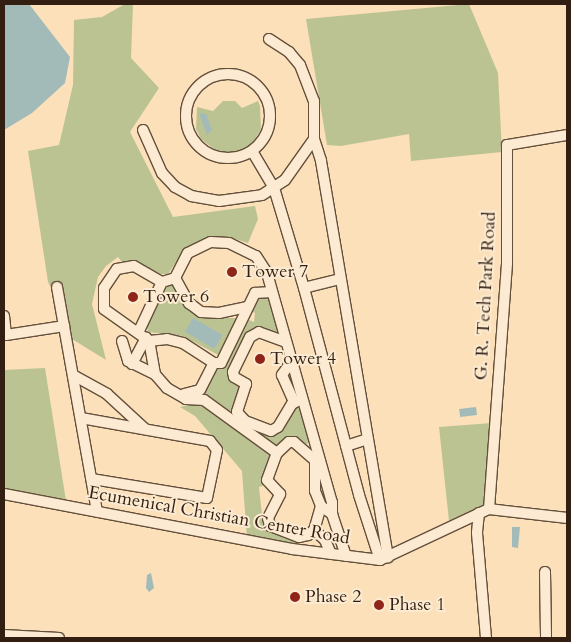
<!DOCTYPE html>
<style>
body{margin:0}
#map{position:relative;width:571px;height:642px;overflow:hidden;background:#fbe0ba;font-family:Cardo,serif}
div>[style]{position:absolute}
.green>*{inset:0;background:#bbc392}
.water>*{inset:0;background:#a2bbb9;transform-origin:0 0}
.roads{filter:drop-shadow(1px 0 #644f3b) drop-shadow(-1px 0 #644f3b) drop-shadow(0 1px #644f3b) drop-shadow(0 -1px #644f3b)}
.minor>*{height:10px;margin:-5px;padding:0 5px;transform-origin:5px;border-radius:5px;background:#fcebd2}
.minor>.ring{margin:-5px;padding:0;box-sizing:content-box;background:none;border:10px solid #fcebd2;border-radius:50%}
.dots>*{width:14px;height:14px;translate:-50% -50%;box-sizing:border-box;border:2px solid #fcebd2;border-radius:50%}
span{translate:-50% -50%;white-space:nowrap;text-align:center;line-height:1.15;-webkit-text-stroke:4px #fcebd2;paint-order:stroke}
.poi-label{font-size:18px;color:#321f11}
.left{translate:0 -50%;text-align:left}
.street-label{font-size:18px;color:#321f11}
.frame{position:absolute;inset:0;border:5px solid #321f11;pointer-events:none}
</style>
<div id="map">
<div class="green">
<div style="clip-path:polygon(125px 4px,133px 4px,131px 58px,159px 88px,130px 132px,173px 217px,255px 206px,258px 219px,248px 243px,229px 237px,204px 239px,183px 252px,168px 274px,161px 274px,130px 260px,123px 263px,118px 257px,106px 266px,98px 277px,92px 304px,106px 360px,72px 339px,62px 285px,50px 286px,48px 282px,28px 151px,59px 145px,73px 85px,74px 20px,102px 17px)"></div>
<div style="clip-path:polygon(469px 4px,498px 73px,502px 152px,411px 161px,409px 134px,341px 146px,327px 145px,306px 19px)"></div>
<div style="clip-path:polygon(223px 101px,235px 101px,242px 108px,258px 101px,260px 106px,261px 129px,252px 144px,242px 150px,225px 153px,214px 149px,201px 139px,196px 129px,197px 107px,213px 111px)"></div>
<div style="clip-path:polygon(173px 284px,189px 311px,209px 318px,236px 318px,238px 321px,220px 356px,183px 336px,148px 332px,147px 326px,167px 286px)"></div>
<div style="clip-path:polygon(270px 297px,280px 332px,277px 336px,258px 328px,250px 331px,230px 371px,242px 387px,230px 412px,202px 393px,215px 367px,225px 368px,249px 320px,254px 322px,255px 313px,248px 309px,254px 298px)"></div>
<div style="clip-path:polygon(45px 368px,66px 501px,4px 491px,4px 370px)"></div>
<div style="clip-path:polygon(202px 402px,272px 454px,263px 477px,265px 485px,259px 487px,263px 524px,283px 538px,296px 540px,299px 545px,247px 539px,242px 471px,195px 416px,180px 407px)"></div>
<div style="clip-path:polygon(300px 405px,310px 439px,307px 444px,285px 440px,277px 446px,248px 426px,267px 434px,293px 407px)"></div>
<div style="clip-path:polygon(492px 423px,486px 506px,449px 521px,439px 427px)"></div>
</div>
<div class="water">
<div style="clip-path:polygon(4px 4px,29px 4px,70px 57px,65px 83px,32px 113px,4px 130px)"></div>
<div style="clip-path:polygon(199px 113px,206px 114px,212px 130px,207px 135px)"></div>
<div style="left:193px;top:318px;width:34px;height:16px;rotate:30deg"></div>
<div style="left:476px;top:407px;width:8px;height:17px;rotate:83deg"></div>
<div style="clip-path:polygon(512px 527px,520px 527px,518px 548px,512px 547px)"></div>
<div style="clip-path:polygon(151px 573px,154px 588px,149px 592px,146px 588px,147px 575px)"></div>
</div>
<div class="roads">
<div class="minor">
<div style="left:269px;top:39px;width:24px;rotate:33deg"></div>
<div style="left:289px;top:52px;width:17px;rotate:50deg"></div>
<div style="left:300px;top:65px;width:39px;rotate:69deg"></div>
<div style="left:314px;top:101px;width:38px;rotate:90deg"></div>
<div style="left:314px;top:139px;width:23px;rotate:72deg"></div>
<div style="left:321px;top:161px;width:402px;rotate:80.4deg"></div>
<div class="ring" style="left:186px;top:74px;width:74px;height:74px"></div>
<div style="left:143px;top:130px;width:47px;rotate:66.2deg"></div>
<div style="left:162px;top:173px;width:19px;rotate:47deg"></div>
<div style="left:175px;top:187px;width:18px;rotate:29deg"></div>
<div style="left:191px;top:196px;width:28px;rotate:10deg"></div>
<div style="left:219px;top:201px;width:43px;rotate:-7.9deg"></div>
<div style="left:262px;top:195px;width:27px;rotate:-33deg"></div>
<div style="left:285px;top:180px;width:50px;rotate:-54.7deg"></div>
<div style="left:252px;top:151px;width:43px;rotate:59.3deg"></div>
<div style="left:274px;top:188px;width:104px;rotate:73.3deg"></div>
<div style="left:175px;top:278px;width:29px;rotate:61deg"></div>
<div style="left:189px;top:303px;width:15px;rotate:37deg"></div>
<div style="left:201px;top:312px;width:18px;rotate:3deg"></div>
<div style="left:219px;top:313px;width:29px;rotate:-12deg"></div>
<div style="left:340px;top:279px;width:37px;rotate:166deg"></div>
<div style="left:304px;top:288px;width:214px;rotate:75.1deg"></div>
<div style="left:359px;top:495px;width:68px;rotate:72.1deg"></div>
<div style="left:57px;top:287px;width:228px;rotate:79.9deg"></div>
<div style="left:4px;top:316px;width:19px;rotate:84deg"></div>
<div style="left:6px;top:335px;width:59px;rotate:-8.8deg"></div>
<div style="left:139px;top:331px;width:54px;rotate:-64.9deg"></div>
<div style="left:122px;top:341px;width:21px;rotate:73deg"></div>
<div style="left:128px;top:361px;width:30px;rotate:26deg"></div>
<div style="left:149px;top:341px;width:18px;rotate:-6deg"></div>
<div style="left:167px;top:339px;width:16px;rotate:14deg"></div>
<div style="left:183px;top:343px;width:37px;rotate:33deg"></div>
<div style="left:214px;top:363px;width:7px"></div>
<div style="left:221px;top:363px;width:78px;rotate:-64.1deg"></div>
<div style="left:255px;top:293px;width:17px;rotate:-3deg"></div>
<div style="left:286px;top:342px;width:29px;rotate:-160deg"></div>
<div style="left:259px;top:332px;width:10px;rotate:151deg"></div>
<div style="left:250px;top:337px;width:39px;rotate:116deg"></div>
<div style="left:233px;top:372px;width:5px;rotate:79deg"></div>
<div style="left:234px;top:377px;width:14px;rotate:30deg"></div>
<div style="left:246px;top:384px;width:29px;rotate:108deg"></div>
<div style="left:237px;top:412px;width:12px;rotate:48deg"></div>
<div style="left:245px;top:421px;width:28px;rotate:21deg"></div>
<div style="left:271px;top:431px;width:8px;rotate:-30deg"></div>
<div style="left:278px;top:427px;width:27px;rotate:-59deg"></div>
<div style="left:292px;top:404px;width:10px;rotate:-29deg"></div>
<div style="left:291px;top:362px;width:16px;rotate:125deg"></div>
<div style="left:282px;top:375px;width:30px;rotate:66deg"></div>
<div style="left:132px;top:364px;width:30px;rotate:-62deg"></div>
<div style="left:73px;top:375px;width:39px;rotate:29deg"></div>
<div style="left:107px;top:394px;width:52px;rotate:42.6deg"></div>
<div style="left:184px;top:394px;width:16px;rotate:-14deg"></div>
<div style="left:200px;top:390px;width:30px;rotate:-63deg"></div>
<div style="left:81px;top:418px;width:131px;rotate:10.1deg"></div>
<div style="left:210px;top:441px;width:11px;rotate:52deg"></div>
<div style="left:217px;top:450px;width:49px;rotate:101.8deg"></div>
<div style="left:207px;top:498px;width:117px;rotate:-170.6deg"></div>
<div style="left:346px;top:446px;width:22px;rotate:-18deg"></div>
<div style="left:277px;top:453px;width:90px;rotate:-144deg"></div>
<div style="left:204px;top:400px;width:18px;rotate:-177deg"></div>
<div style="left:186px;top:399px;width:22px;rotate:-150deg"></div>
<div style="left:167px;top:388px;width:18px;rotate:-131deg"></div>
<div style="left:155px;top:374px;width:34px;rotate:-100deg"></div>
<div style="left:149px;top:341px;width:55px;rotate:-144.6deg"></div>
<div style="left:104px;top:309px;width:21px;rotate:-90deg"></div>
<div style="left:104px;top:288px;width:23px;rotate:-56deg"></div>
<div style="left:117px;top:269px;width:17px;rotate:-10deg"></div>
<div style="left:134px;top:266px;width:32px;rotate:30deg"></div>
<div style="left:162px;top:282px;width:14px;rotate:-17deg"></div>
<div style="left:175px;top:278px;width:28px;rotate:-63deg"></div>
<div style="left:188px;top:253px;width:25px;rotate:-26deg"></div>
<div style="left:211px;top:242px;width:18px;rotate:3deg"></div>
<div style="left:229px;top:243px;width:30px;rotate:26deg"></div>
<div style="left:256px;top:256px;width:20px;rotate:57deg"></div>
<div style="left:267px;top:273px;width:238px;rotate:74.2deg"></div>
<div style="left:332px;top:502px;width:12px;rotate:90deg"></div>
<div style="left:4px;top:494px;width:293px;rotate:10.8deg"></div>
<div style="left:292px;top:549px;width:89px;rotate:7.1deg"></div>
<div style="left:380px;top:560px;width:120px;rotate:-25.1deg"></div>
<div style="left:489px;top:509px;width:79px;rotate:6.6deg"></div>
<div style="left:321px;top:506px;width:25px;rotate:106deg"></div>
<div style="left:314px;top:530px;width:8px;rotate:140deg"></div>
<div style="left:308px;top:535px;width:9px;rotate:167deg"></div>
<div style="left:299px;top:537px;width:31px;rotate:-159deg"></div>
<div style="left:270px;top:526px;width:8px;rotate:-104deg"></div>
<div style="left:268px;top:518px;width:27px;rotate:-63deg"></div>
<div style="left:280px;top:494px;width:19px;rotate:-133deg"></div>
<div style="left:267px;top:480px;width:29px;rotate:-70deg"></div>
<div style="left:277px;top:453px;width:16px;rotate:-43deg"></div>
<div style="left:289px;top:442px;width:5px"></div>
<div style="left:294px;top:442px;width:28px;rotate:41deg"></div>
<div style="left:315px;top:460px;width:31px;rotate:90deg"></div>
<div style="left:315px;top:491px;width:16px;rotate:68deg"></div>
<div style="left:321px;top:506px;width:14px;rotate:36deg"></div>
<div style="left:332px;top:514px;width:44px;rotate:71.6deg"></div>
<div style="left:489px;top:509px;width:247px;rotate:-85.8deg"></div>
<div style="left:507px;top:263px;width:118px;rotate:-90deg"></div>
<div style="left:507px;top:145px;width:61px;rotate:-9.5deg"></div>
<div style="left:479px;top:513px;width:20px;rotate:96deg"></div>
<div style="left:477px;top:533px;width:105px;rotate:85.1deg"></div>
<div style="left:314px;top:530px;width:15px;rotate:42deg"></div>
<div style="left:325px;top:540px;width:15px;rotate:67deg"></div>
<div style="left:545px;top:572px;width:66px;rotate:89.1deg"></div>
<div style="left:4px;top:635px;width:55px;rotate:3.1deg"></div>
</div>
</div>
<div class="dots">
<div style="left:232px;top:272px;background:#8f2418"></div>
<div style="left:133px;top:297px;background:#8f2418"></div>
<div style="left:260px;top:359px;background:#8f2418"></div>
<div style="left:295px;top:597px;background:#8f2418"></div>
<div style="left:379px;top:605px;background:#8f2418"></div>
</div>
<div class="poi-label">
<span class="left" style="left:242px;top:272px">Tower 7</span>
<span class="left" style="left:143px;top:297px">Tower 6</span>
<span class="left" style="left:270px;top:359px">Tower 4</span>
<span class="left" style="left:305px;top:597px">Phase 2</span>
<span class="left" style="left:389px;top:605px">Phase 1</span>
</div>
<div class="street-label">
<span style="left:486px;top:296px;rotate:-87deg">G. R. Tech Park Road</span>
<span style="left:219px;top:516px;rotate:10deg">Ecumenical Christian Center Road</span>
</div>
<div class="frame"></div>
</div>
